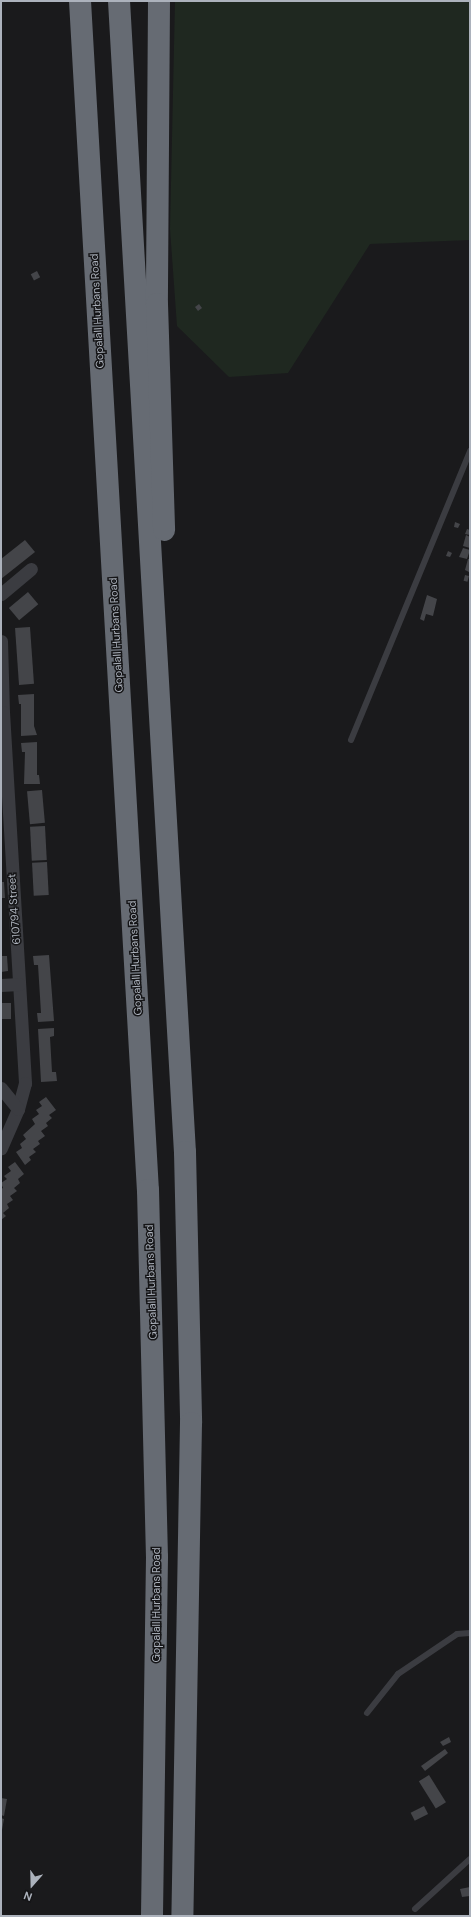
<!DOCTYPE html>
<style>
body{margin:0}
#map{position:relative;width:471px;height:1917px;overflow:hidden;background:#1a1a1c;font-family:"DM Sans",sans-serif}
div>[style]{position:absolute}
.green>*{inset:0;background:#1f2820}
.building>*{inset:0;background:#444549;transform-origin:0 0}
.lane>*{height:6px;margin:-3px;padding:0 3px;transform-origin:3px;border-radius:3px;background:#3b3c41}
.street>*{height:13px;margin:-6.5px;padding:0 6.5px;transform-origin:6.5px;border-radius:6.5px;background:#3b3c41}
.highway>*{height:22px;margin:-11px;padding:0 11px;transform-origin:11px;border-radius:11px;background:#666b73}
span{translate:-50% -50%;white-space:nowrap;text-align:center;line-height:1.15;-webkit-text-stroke:3px #151517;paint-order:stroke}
.street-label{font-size:11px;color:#acb2bc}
.frame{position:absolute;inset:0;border:2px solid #acb2bc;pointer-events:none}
.north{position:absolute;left:12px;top:1865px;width:40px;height:40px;-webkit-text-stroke:3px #151517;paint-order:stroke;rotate:200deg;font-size:11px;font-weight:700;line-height:16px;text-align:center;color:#acb2bc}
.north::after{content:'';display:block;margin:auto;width:14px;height:18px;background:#acb2bc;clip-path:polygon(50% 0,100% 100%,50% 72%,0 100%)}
</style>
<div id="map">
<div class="green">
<div style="clip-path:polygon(175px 1px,470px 1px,470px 240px,370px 244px,288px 373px,229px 377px,177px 326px,170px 229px)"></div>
</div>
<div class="building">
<div style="left:37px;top:271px;width:7px;height:7px;rotate:63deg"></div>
<div style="left:199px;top:304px;width:5px;height:5px;rotate:53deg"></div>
<div style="clip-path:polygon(455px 522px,460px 524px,458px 528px,454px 527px)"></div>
<div style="clip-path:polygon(467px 529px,470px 530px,470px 535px,465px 534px)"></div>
<div style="clip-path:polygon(466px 535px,470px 537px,470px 548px,463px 546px)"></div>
<div style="clip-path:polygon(25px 540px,35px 552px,1px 579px,1px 559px)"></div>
<div style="clip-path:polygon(463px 548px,470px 550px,467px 559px,459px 557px)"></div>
<div style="clip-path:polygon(448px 551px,452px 553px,450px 557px,446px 556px)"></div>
<div style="clip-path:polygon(468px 559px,470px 559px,469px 572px,465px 570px)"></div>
<div style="left:465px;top:575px;width:4px;height:6px;rotate:14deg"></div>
<div style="left:28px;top:592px;width:16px;height:25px;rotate:50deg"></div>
<div style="clip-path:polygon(427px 595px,437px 599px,433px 616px,426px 614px,424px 621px,420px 619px)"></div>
<div style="left:30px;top:627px;width:57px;height:15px;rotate:86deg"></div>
<div style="clip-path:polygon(34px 694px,34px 726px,37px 735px,21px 736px,21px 704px,19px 704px,18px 695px)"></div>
<div style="clip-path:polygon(37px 742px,37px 775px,39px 775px,40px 784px,24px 784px,25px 752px,22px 752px,21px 743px)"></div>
<div style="left:42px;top:790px;width:33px;height:15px;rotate:85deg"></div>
<div style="left:45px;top:826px;width:34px;height:15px;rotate:87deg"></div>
<div style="left:47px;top:862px;width:33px;height:15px;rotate:87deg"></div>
<div style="clip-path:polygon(1px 882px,4px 882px,5px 898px,1px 898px)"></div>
<div style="clip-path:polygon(49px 955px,54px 1021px,38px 1022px,37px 1013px,41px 1013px,38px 965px,34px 965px,33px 956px)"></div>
<div style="clip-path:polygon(1px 956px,7px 956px,8px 971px,1px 972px)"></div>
<div style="left:1px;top:1003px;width:10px;height:16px"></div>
<div style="clip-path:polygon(54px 1028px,54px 1036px,50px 1037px,52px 1072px,56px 1072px,57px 1081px,41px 1082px,38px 1029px)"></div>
<div style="clip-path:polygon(46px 1097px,56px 1110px,49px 1115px,52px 1118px,46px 1123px,48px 1126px,41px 1131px,45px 1136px,38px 1141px,40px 1144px,33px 1149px,36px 1152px,29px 1157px,31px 1160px,25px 1165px,16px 1152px,22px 1148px,20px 1144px,26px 1139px,23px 1135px,35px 1124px,32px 1119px,39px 1114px,36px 1110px,42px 1106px,39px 1102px)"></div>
<div style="clip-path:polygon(15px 1162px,24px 1174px,18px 1179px,20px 1183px,14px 1188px,17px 1191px,10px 1196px,13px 1200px,7px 1204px,9px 1208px,3px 1213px,6px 1216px,1px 1220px,1px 1189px,3px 1188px,1px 1183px,7px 1179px,4px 1176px,11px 1171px,8px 1167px)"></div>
<div style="clip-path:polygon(449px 1737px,451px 1742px,443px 1746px,440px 1742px)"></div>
<div style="clip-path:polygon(445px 1749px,448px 1753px,425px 1771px,421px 1766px)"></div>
<div style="left:429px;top:1775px;width:32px;height:12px;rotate:58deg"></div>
<div style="clip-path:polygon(1px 1798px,7px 1799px,4px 1816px,1px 1815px)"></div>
<div style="left:424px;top:1806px;width:9px;height:15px;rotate:63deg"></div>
<div style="clip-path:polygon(1px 1818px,4px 1819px,2px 1830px,1px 1829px)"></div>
<div style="clip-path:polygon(470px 1887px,470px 1896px,462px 1897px,460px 1889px)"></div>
</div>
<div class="lane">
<div style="left:351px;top:740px;width:313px;rotate:-67.6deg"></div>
<div style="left:367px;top:1713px;width:50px;rotate:-51.5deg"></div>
<div style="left:398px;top:1674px;width:71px;rotate:-34.1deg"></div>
<div style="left:457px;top:1634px;width:13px;rotate:-4deg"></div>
<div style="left:415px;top:1909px;width:74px;rotate:-42.3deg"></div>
</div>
<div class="street">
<div style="left:1px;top:594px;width:39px;rotate:-40deg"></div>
<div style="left:1px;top:641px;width:71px;rotate:88.4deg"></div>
<div style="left:3px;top:712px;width:372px;rotate:86.6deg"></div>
<div style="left:25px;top:1083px;width:27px;rotate:105deg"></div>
<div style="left:18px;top:1109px;width:43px;rotate:113.6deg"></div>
<div style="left:1px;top:985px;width:18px;rotate:-3deg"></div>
<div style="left:1px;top:1088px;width:27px;rotate:51deg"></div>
</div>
<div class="highway">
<div style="left:80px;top:1px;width:1191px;rotate:86.73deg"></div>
<div style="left:148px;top:1190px;width:367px;rotate:88.6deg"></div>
<div style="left:157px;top:1557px;width:359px;rotate:90.8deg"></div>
<div style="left:119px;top:1px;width:1153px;rotate:86.72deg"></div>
<div style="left:185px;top:1152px;width:271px;rotate:88.7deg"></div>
<div style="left:191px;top:1423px;width:493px;rotate:91deg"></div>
<div style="left:159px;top:1px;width:303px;rotate:90.4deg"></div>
<div style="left:157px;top:304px;width:226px;rotate:88.2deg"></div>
</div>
<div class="street-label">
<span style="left:97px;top:311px;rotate:-93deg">Gopalall Hurbans Road</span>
<span style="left:116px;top:635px;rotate:-93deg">Gopalall Hurbans Road</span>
<span style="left:14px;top:909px;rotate:-94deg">610794 Street</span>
<span style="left:135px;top:958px;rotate:-93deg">Gopalall Hurbans Road</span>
<span style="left:151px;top:1282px;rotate:-92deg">Gopalall Hurbans Road</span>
<span style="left:156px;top:1605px;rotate:-90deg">Gopalall Hurbans Road</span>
</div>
<div class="frame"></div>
<div class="north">N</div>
</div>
